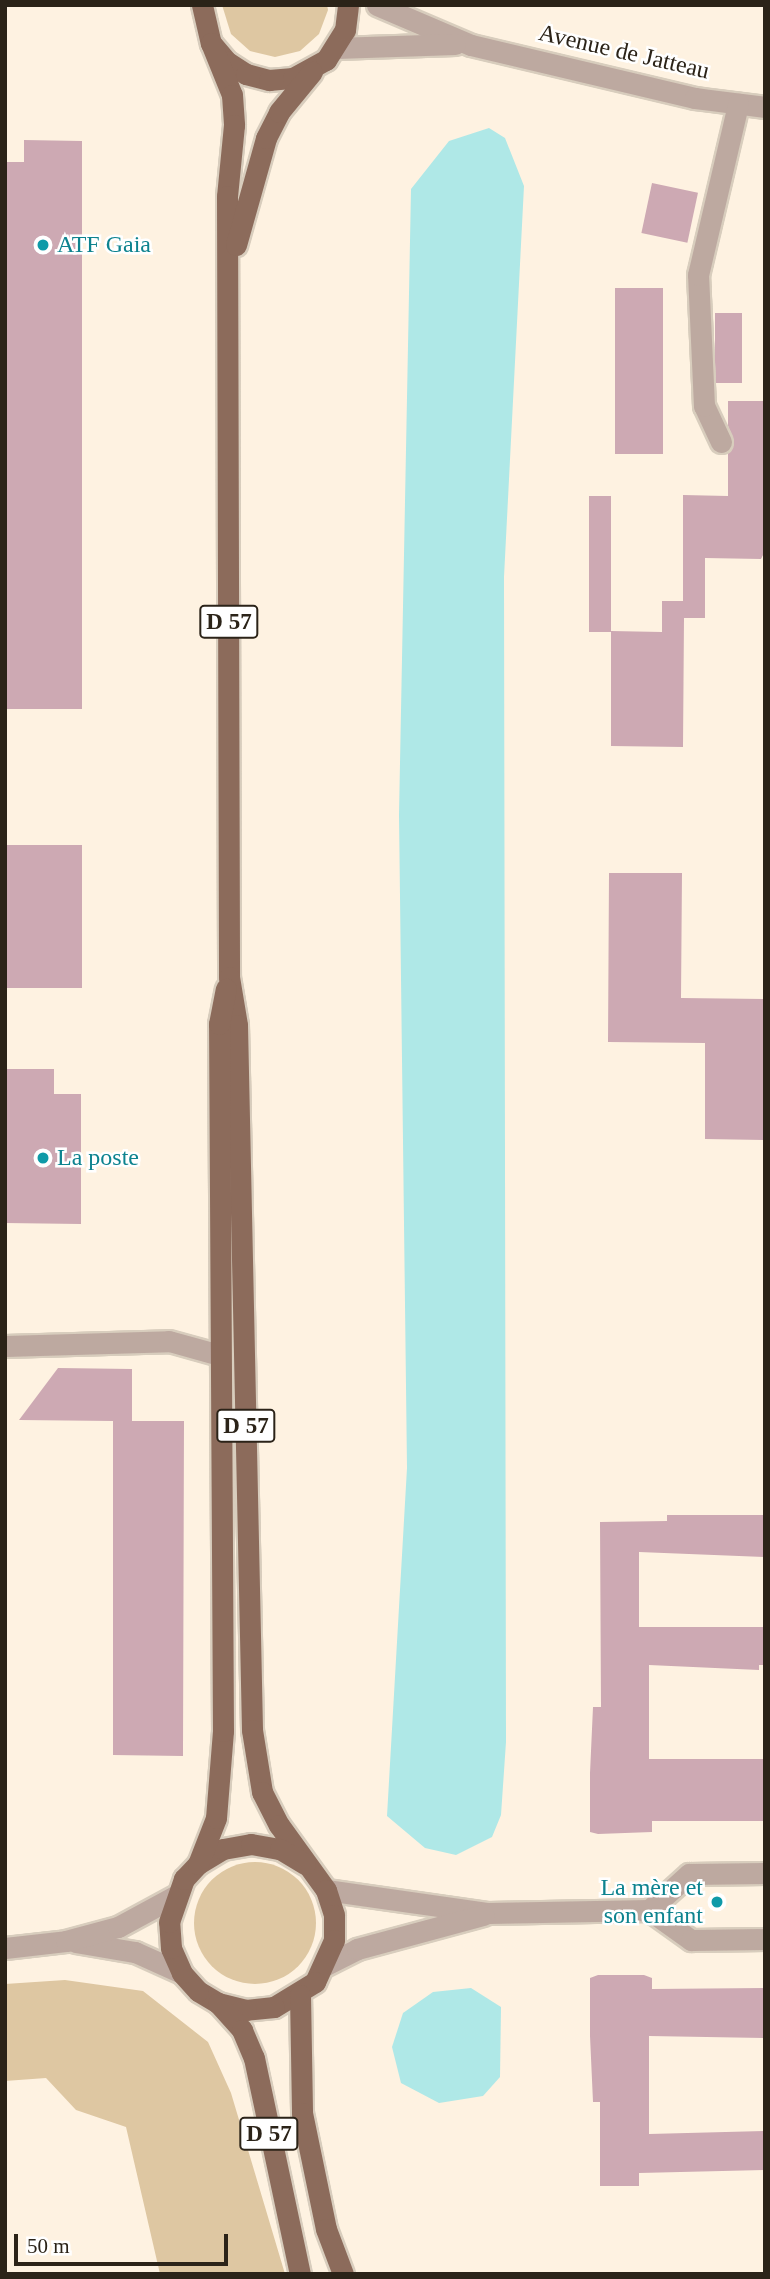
<!DOCTYPE html>
<meta charset="utf-8">
<style>
body{margin:0}
#map{position:relative;width:770px;height:2279px;overflow:hidden;background:#fef2e1;font-family:"Times New Roman",serif}
div>[style]{position:absolute}
.green>*{inset:0;background:#dec7a2}
.round{border-radius:50%}
.water>*{inset:0;background:#afe8e7}
.building>*{inset:0;background:#cda9b3;transform-origin:0 0}
.roads{filter:drop-shadow(2px 0 #d8cdbd) drop-shadow(-2px 0 #d8cdbd) drop-shadow(0 2px #d8cdbd) drop-shadow(0 -2px #d8cdbd)}
.minor>*{height:21px;margin:-10.5px;padding:0 10.5px;transform-origin:10.5px;border-radius:10.5px;background:#bda9a0}
.major>*{height:21px;margin:-10.5px;padding:0 10.5px;transform-origin:10.5px;border-radius:10.5px;background:#8c6b5b}
.dots>*{width:19px;height:19px;translate:-50% -50%;box-sizing:border-box;border:4px solid #fff;border-radius:50%}
span{translate:-50% -50%;white-space:nowrap;text-align:center;line-height:1.15;-webkit-text-stroke:5px #fff;paint-order:stroke}
.shield-label span{padding:2px 5px;background:#fff;border:2px solid;border-radius:5px;-webkit-text-stroke-width:0}
.shield-label{font-size:23px;color:#2b2318;font-weight:700}
.street-label{font-size:24px;color:#2b2318}
.culture-label{font-size:24px;color:#0d838f}
.left{translate:0 -50%;text-align:left}
.right{translate:-100% -50%;text-align:right}
.frame{position:absolute;inset:0;border:7px solid #2b2318;pointer-events:none}
.scale{position:absolute;left:14px;top:2234px;width:214px;height:32px;box-sizing:border-box;border:4px solid #2b2318;border-top:0;padding-left:9px;font-size:21px;line-height:24px;white-space:nowrap;color:#2b2318;-webkit-text-stroke:5px #fff;paint-order:stroke}
</style>
<div id="map">
<div class="green">
<div style="clip-path:polygon(222px 5px,327px 5px,328px 10px,319px 34px,300px 51px,275px 57px,250px 51px,231px 34px)"></div>
<div class="round" style="left:194px;top:1862px;width:122px;height:122px"></div>
<div style="clip-path:polygon(65px 1980px,143px 1991px,208px 2042px,231px 2093px,285px 2274px,160px 2274px,126px 2127px,76px 2110px,46px 2078px,5px 2081px,5px 1984px)"></div>
</div>
<div class="water">
<div style="clip-path:polygon(489px 128px,505px 138px,524px 186px,504px 577px,506px 1742px,501px 1815px,492px 1837px,456px 1855px,425px 1848px,387px 1816px,407px 1468px,399px 815px,411px 189px,449px 141px)"></div>
<div style="clip-path:polygon(471px 1988px,501px 2007px,500px 2077px,483px 2096px,439px 2103px,401px 2083px,392px 2047px,403px 2013px,433px 1992px)"></div>
</div>
<div class="building">
<div style="clip-path:polygon(24px 140px,82px 141px,82px 709px,5px 709px,5px 162px,24px 162px)"></div>
<div style="left:652px;top:183px;width:47px;height:51px;rotate:12deg"></div>
<div style="left:615px;top:288px;width:48px;height:166px"></div>
<div style="left:715px;top:313px;width:27px;height:70px"></div>
<div style="clip-path:polygon(728px 401px,765px 401px,765px 551px,761px 559px,705px 558px,705px 618px,684px 618px,683px 747px,611px 746px,611px 632px,589px 632px,589px 496px,611px 496px,611px 631px,662px 632px,662px 601px,683px 601px,683px 495px,728px 496px,728px 453px,734px 442px,728px 426px)"></div>
<div style="left:5px;top:845px;width:77px;height:143px"></div>
<div style="clip-path:polygon(609px 873px,682px 873px,681px 998px,765px 999px,765px 1140px,705px 1139px,705px 1043px,608px 1042px)"></div>
<div style="clip-path:polygon(5px 1069px,54px 1069px,54px 1094px,81px 1094px,81px 1224px,5px 1223px)"></div>
<div style="clip-path:polygon(58px 1368px,132px 1369px,132px 1421px,184px 1421px,183px 1756px,113px 1755px,113px 1421px,19px 1420px)"></div>
<div style="clip-path:polygon(667px 1515px,765px 1515px,765px 1557px,639px 1552px,639px 1627px,765px 1627px,765px 1665px,759px 1665px,759px 1670px,649px 1665px,649px 1759px,765px 1759px,765px 1821px,652px 1821px,652px 1832px,598px 1834px,590px 1832px,590px 1773px,593px 1707px,601px 1707px,600px 1522px,667px 1521px)"></div>
<div style="clip-path:polygon(598px 1975px,644px 1975px,652px 1978px,652px 1989px,765px 1988px,765px 2038px,649px 2036px,649px 2134px,764px 2131px,765px 2170px,639px 2173px,639px 2186px,600px 2186px,600px 2102px,593px 2102px,590px 2036px,590px 1978px)"></div>
</div>
<div class="roads">
<div class="minor">
<div style="left:377px;top:5px;width:102px;rotate:23.1deg"></div>
<div style="left:471px;top:45px;width:230px;rotate:13.3deg"></div>
<div style="left:695px;top:98px;width:71px;rotate:7.3deg"></div>
<div style="left:336px;top:48px;width:119px;rotate:-1.9deg"></div>
<div style="left:721px;top:442px;width:40px;rotate:-115deg"></div>
<div style="left:704px;top:406px;width:131px;rotate:-92.6deg"></div>
<div style="left:698px;top:275px;width:176px;rotate:-76.8deg"></div>
<div style="left:5px;top:1346px;width:164px;rotate:-1.7deg"></div>
<div style="left:169px;top:1341px;width:52px;rotate:15.6deg"></div>
<div style="left:326px;top:1890px;width:164px;rotate:8.1deg"></div>
<div style="left:488px;top:1913px;width:161px;rotate:-1.1deg"></div>
<div style="left:649px;top:1910px;width:52px;rotate:35.5deg"></div>
<div style="left:691px;top:1940px;width:74px;rotate:-0.8deg"></div>
<div style="left:649px;top:1910px;width:54px;rotate:-42deg"></div>
<div style="left:689px;top:1874px;width:76px;rotate:-0.8deg"></div>
<div style="left:75px;top:1942px;width:61px;rotate:9.5deg"></div>
<div style="left:135px;top:1952px;width:51px;rotate:24.1deg"></div>
<div style="left:5px;top:1948px;width:61px;rotate:-6.5deg"></div>
<div style="left:66px;top:1941px;width:54px;rotate:-15.1deg"></div>
<div style="left:118px;top:1927px;width:65px;rotate:-28.5deg"></div>
<div style="left:326px;top:1965px;width:35px;rotate:-27deg"></div>
<div style="left:357px;top:1949px;width:131px;rotate:-15.1deg"></div>
</div>
<div class="major">
<div style="left:202px;top:5px;width:39px;rotate:77deg"></div>
<div style="left:211px;top:43px;width:23px;rotate:50deg"></div>
<div style="left:226px;top:61px;width:24px;rotate:33deg"></div>
<div style="left:246px;top:74px;width:24px;rotate:15deg"></div>
<div style="left:269px;top:80px;width:24px;rotate:-5deg"></div>
<div style="left:293px;top:78px;width:38px;rotate:-29deg"></div>
<div style="left:326px;top:60px;width:36px;rotate:-58deg"></div>
<div style="left:345px;top:30px;width:25px;rotate:-83deg"></div>
<div style="left:211px;top:43px;width:56px;rotate:68deg"></div>
<div style="left:232px;top:95px;width:30px;rotate:86deg"></div>
<div style="left:234px;top:125px;width:71px;rotate:95.6deg"></div>
<div style="left:227px;top:196px;width:781px;rotate:89.85deg"></div>
<div style="left:229px;top:977px;width:49px;rotate:80.5deg"></div>
<div style="left:237px;top:1025px;width:705px;rotate:88.78deg"></div>
<div style="left:252px;top:1730px;width:63px;rotate:80.8deg"></div>
<div style="left:262px;top:1792px;width:37px;rotate:63deg"></div>
<div style="left:279px;top:1825px;width:80px;rotate:54.1deg"></div>
<div style="left:326px;top:1890px;width:26px;rotate:72deg"></div>
<div style="left:334px;top:1915px;width:25px;rotate:90deg"></div>
<div style="left:334px;top:1940px;width:46px;rotate:114.3deg"></div>
<div style="left:315px;top:1982px;width:48px;rotate:148.6deg"></div>
<div style="left:274px;top:2007px;width:28px;rotate:174deg"></div>
<div style="left:246px;top:2010px;width:29px;rotate:-166deg"></div>
<div style="left:218px;top:2003px;width:23px;rotate:-149deg"></div>
<div style="left:198px;top:1991px;width:24px;rotate:-132deg"></div>
<div style="left:182px;top:1973px;width:27px;rotate:-114deg"></div>
<div style="left:171px;top:1948px;width:26px;rotate:-94deg"></div>
<div style="left:169px;top:1922px;width:46px;rotate:-70.8deg"></div>
<div style="left:184px;top:1879px;width:21px;rotate:-47deg"></div>
<div style="left:198px;top:1864px;width:29px;rotate:-31deg"></div>
<div style="left:223px;top:1849px;width:28px;rotate:-10deg"></div>
<div style="left:251px;top:1844px;width:29px;rotate:10deg"></div>
<div style="left:280px;top:1849px;width:29px;rotate:31deg"></div>
<div style="left:236px;top:245px;width:111px;rotate:-74.3deg"></div>
<div style="left:266px;top:138px;width:29px;rotate:-63deg"></div>
<div style="left:279px;top:112px;width:52px;rotate:-50.5deg"></div>
<div style="left:198px;top:1864px;width:49px;rotate:-68.6deg"></div>
<div style="left:216px;top:1818px;width:87px;rotate:-85.4deg"></div>
<div style="left:223px;top:1731px;width:707px;rotate:-90.32deg"></div>
<div style="left:219px;top:1024px;width:36px;rotate:-79deg"></div>
<div style="left:300px;top:1995px;width:118px;rotate:89deg"></div>
<div style="left:302px;top:2113px;width:118px;rotate:78.3deg"></div>
<div style="left:326px;top:2229px;width:48px;rotate:69.3deg"></div>
<div style="left:218px;top:2003px;width:36px;rotate:48deg"></div>
<div style="left:242px;top:2030px;width:30px;rotate:67deg"></div>
<div style="left:254px;top:2058px;width:221px;rotate:78deg"></div>
</div>
</div>
<div class="dots">
<div style="left:43px;top:245px;background:#0f9aa8"></div>
<div style="left:43px;top:1158px;background:#0f9aa8"></div>
<div style="left:717px;top:1902px;background:#0f9aa8"></div>
</div>
<div class="shield-label">
<span style="left:229px;top:622px">D 57</span>
<span style="left:246px;top:1426px">D 57</span>
<span style="left:269px;top:2134px">D 57</span>
</div>
<div class="street-label">
<span style="left:624px;top:52px;rotate:13deg">Avenue de Jatteau</span>
</div>
<div class="culture-label">
<span class="left" style="left:57px;top:245px">ATF Gaia</span>
<span class="left" style="left:57px;top:1158px">La poste</span>
<span class="right" style="left:703px;top:1902px">La mère et<br>son enfant</span>
</div>
<div class="frame"></div>
<div class="scale">50 m</div>
</div>
